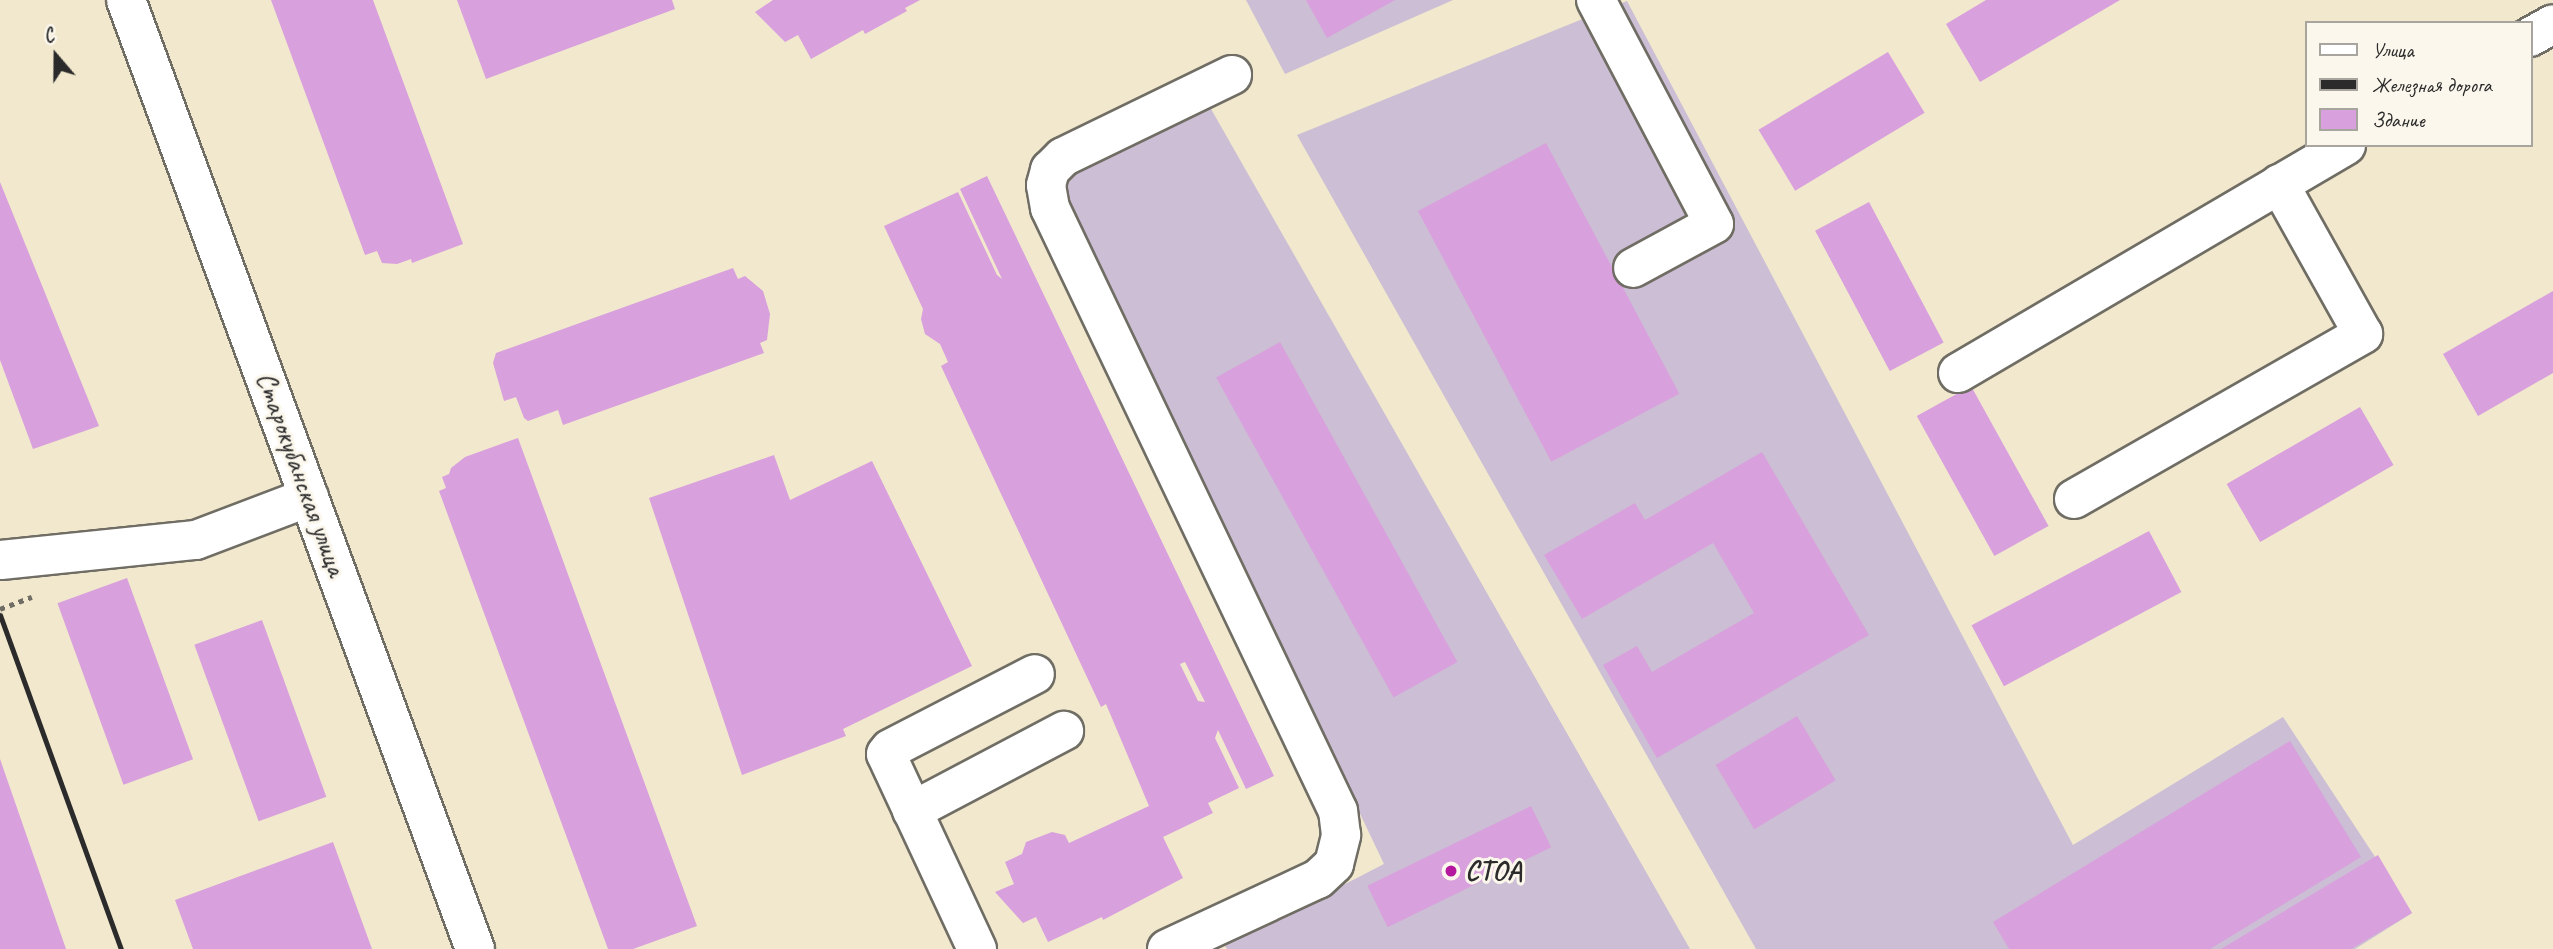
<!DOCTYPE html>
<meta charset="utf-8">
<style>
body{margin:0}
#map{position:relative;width:2553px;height:949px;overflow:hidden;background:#f1e8ce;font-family:Caveat,sans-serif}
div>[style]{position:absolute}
.industrial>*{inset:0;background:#ccbed4}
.building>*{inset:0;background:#d8a0dc;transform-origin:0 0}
.path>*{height:4.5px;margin-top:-2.25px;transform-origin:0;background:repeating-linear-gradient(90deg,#706d64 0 5px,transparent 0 10px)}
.roads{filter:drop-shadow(2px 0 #706d64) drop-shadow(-2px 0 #706d64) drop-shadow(0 2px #706d64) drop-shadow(0 -2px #706d64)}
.minor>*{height:38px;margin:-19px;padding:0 19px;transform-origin:19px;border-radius:19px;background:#fff}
.rail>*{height:5px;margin:-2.5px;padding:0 2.5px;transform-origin:2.5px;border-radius:2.5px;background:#2b2b2b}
.dots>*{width:19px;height:19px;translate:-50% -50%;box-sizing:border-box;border:4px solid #fbf7ec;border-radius:50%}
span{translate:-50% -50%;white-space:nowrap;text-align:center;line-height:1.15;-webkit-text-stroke:6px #fbf7ec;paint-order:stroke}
.street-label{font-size:28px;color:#2b2b2b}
.poi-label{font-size:28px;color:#2b2b2b;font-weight:700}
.left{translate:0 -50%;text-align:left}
.legend{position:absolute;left:2305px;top:21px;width:228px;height:126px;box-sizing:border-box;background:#fbf7ec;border:2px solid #a8a59f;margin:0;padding:9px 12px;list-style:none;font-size:21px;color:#2b2b2b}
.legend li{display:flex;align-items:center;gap:14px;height:35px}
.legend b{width:35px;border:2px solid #a8a59f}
.north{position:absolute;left:21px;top:21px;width:70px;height:70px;-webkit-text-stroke:5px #fbf7ec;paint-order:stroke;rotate:340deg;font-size:19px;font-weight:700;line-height:28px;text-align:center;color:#2b2b2b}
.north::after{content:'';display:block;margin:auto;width:24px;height:32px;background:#2b2b2b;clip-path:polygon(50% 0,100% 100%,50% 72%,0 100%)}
</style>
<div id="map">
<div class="industrial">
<div style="clip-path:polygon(1246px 0,1453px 0,1285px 74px)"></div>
<div style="clip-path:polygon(1627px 1px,2073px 845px,2283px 717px,2412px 913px,2355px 949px,1756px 949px,1297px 135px)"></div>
<div style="clip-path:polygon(1207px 102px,1690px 949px,1227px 949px,1225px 946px,1384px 864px,1059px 182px)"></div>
</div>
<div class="building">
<div style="clip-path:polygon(271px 0,373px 0,463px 244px,412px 263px,411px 259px,397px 264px,382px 263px,377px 251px,365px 255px)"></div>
<div style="clip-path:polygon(457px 0,672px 0,675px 9px,486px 79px)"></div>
<div style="clip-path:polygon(773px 0,920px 0,905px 8px,907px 11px,865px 34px,863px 30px,811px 59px,798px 35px,785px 42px,755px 12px)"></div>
<div style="clip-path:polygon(1306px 0,1395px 0,1327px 38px)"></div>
<div style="clip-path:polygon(1986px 0,2120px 0,1980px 82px,1946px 24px)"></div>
<div style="left:1888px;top:52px;width:71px;height:151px;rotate:59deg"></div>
<div style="left:1546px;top:143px;width:284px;height:145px;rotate:62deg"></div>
<div style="clip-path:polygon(evenodd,987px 176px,1274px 776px,1246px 789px,1218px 730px,1215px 738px,1239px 788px,1208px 803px,1213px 813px,1163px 837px,1183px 878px,1103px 920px,1102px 917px,1048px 942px,1036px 917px,1023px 923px,995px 892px,1014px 884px,1005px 862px,1022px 854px,1026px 842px,1052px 832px,1065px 835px,1069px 843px,1149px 806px,1106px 704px,1101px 707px,941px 366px,948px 362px,940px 344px,925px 334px,921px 319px,923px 309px,884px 226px,958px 192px,997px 275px,1002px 279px,960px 189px,987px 176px,1185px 662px,1205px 702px,1198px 701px,1180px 664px,1185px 662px)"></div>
<div style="clip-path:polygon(0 182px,99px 426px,33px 449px,0 360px)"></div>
<div style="left:1869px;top:202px;width:159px;height:61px;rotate:62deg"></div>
<div style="clip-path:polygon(733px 268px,738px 279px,745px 276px,763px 291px,770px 314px,767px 340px,760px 343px,764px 353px,563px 425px,558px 410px,528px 421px,524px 418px,516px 397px,504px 401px,493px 363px,496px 353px)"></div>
<div style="clip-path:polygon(2553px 291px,2553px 373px,2478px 416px,2443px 354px)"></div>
<div style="left:1280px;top:342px;width:366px;height:73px;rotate:61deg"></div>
<div style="left:1971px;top:386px;width:160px;height:62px;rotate:61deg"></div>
<div style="left:2360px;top:407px;width:67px;height:154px;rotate:60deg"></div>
<div style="clip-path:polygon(518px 438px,697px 926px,633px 949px,608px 949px,439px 491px,446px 488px,442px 477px,449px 474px,451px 468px,465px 457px)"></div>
<div style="clip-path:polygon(1762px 452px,1869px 635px,1657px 758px,1603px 665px,1637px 646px,1652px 672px,1754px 613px,1713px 543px,1582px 619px,1544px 555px,1635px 503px,1645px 520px)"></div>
<div style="clip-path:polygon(774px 455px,790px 500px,872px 461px,972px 666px,843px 729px,846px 736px,742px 775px,649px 498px)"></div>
<div style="left:2149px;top:531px;width:69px;height:201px;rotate:62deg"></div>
<div style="left:127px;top:578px;width:193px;height:74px;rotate:70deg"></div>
<div style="left:262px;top:620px;width:188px;height:72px;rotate:70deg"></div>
<div style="left:1797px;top:716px;width:75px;height:95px;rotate:59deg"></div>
<div style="clip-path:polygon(2290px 741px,2361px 857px,2210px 949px,2009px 949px,1993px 922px)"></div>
<div style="clip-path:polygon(0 760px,0 759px,66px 949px,0 949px)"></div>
<div style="left:1531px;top:806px;width:46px;height:182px;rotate:64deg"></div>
<div style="clip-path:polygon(333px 842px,372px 949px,193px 949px,175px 900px)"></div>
<div style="clip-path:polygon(2378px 855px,2412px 913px,2351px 949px,2221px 949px)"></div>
</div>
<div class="path">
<div style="left:0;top:609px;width:34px;rotate:-21deg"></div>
</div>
<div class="roads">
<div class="minor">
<div style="left:126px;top:0;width:1011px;rotate:69.81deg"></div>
<div style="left:1596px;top:0;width:253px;rotate:62.2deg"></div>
<div style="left:1714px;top:224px;width:92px;rotate:151.5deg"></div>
<div style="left:2530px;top:37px;width:26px;rotate:-29deg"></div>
<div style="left:1958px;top:373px;width:450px;rotate:-30.4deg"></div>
<div style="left:2074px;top:499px;width:333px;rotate:-29.7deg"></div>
<div style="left:2363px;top:334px;width:172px;rotate:-119.2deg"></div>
<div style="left:1px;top:560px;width:196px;rotate:-5.9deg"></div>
<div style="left:196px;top:540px;width:121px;rotate:-20.8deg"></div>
<div style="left:912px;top:811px;width:172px;rotate:-27.8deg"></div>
<div style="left:977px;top:949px;width:215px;rotate:-115deg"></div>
<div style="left:886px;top:754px;width:6px;rotate:-51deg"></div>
<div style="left:890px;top:749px;width:163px;rotate:-27.3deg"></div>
<div style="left:1167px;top:949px;width:166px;rotate:-24.9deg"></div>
<div style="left:1318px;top:879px;width:22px;rotate:-43deg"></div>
<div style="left:1334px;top:864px;width:30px;rotate:-76deg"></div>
<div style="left:1341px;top:835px;width:24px;rotate:-97deg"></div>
<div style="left:1338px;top:811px;width:668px;rotate:-115.53deg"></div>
<div style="left:1050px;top:208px;width:23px;rotate:-100deg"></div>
<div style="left:1046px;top:185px;width:16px;rotate:-75deg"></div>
<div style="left:1050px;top:170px;width:18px;rotate:-45deg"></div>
<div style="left:1063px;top:157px;width:188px;rotate:-25.9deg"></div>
</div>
</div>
<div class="rail">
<div style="left:0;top:615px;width:355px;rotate:70.1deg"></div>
</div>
<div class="dots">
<div style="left:1451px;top:871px;background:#b5179e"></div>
</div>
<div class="street-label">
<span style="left:301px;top:474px;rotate:70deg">Старокубанская улица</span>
</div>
<div class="poi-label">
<span class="left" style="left:1465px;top:871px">СТОА</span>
</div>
<ul class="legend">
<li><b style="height:9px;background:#fff"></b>Улица</li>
<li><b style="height:9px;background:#2b2b2b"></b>Железная дорога</li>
<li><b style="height:19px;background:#d8a0dc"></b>Здание</li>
</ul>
<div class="north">С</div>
</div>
